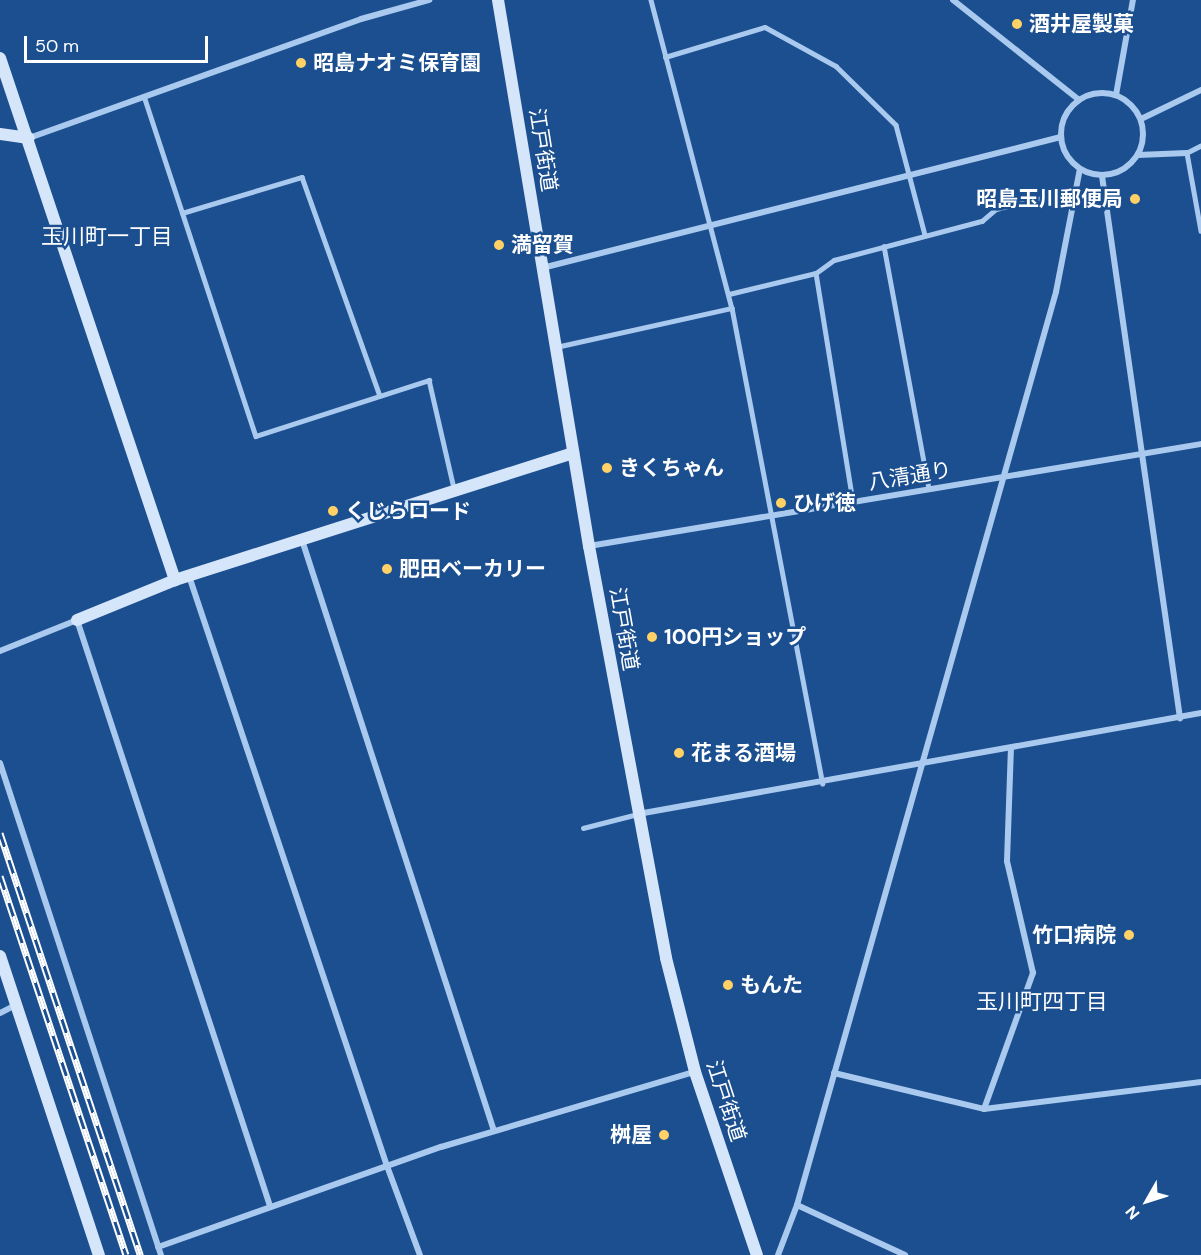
<!DOCTYPE html>
<meta charset="utf-8">
<style>
body{margin:0}
#map{position:relative;width:1201px;height:1255px;overflow:hidden;background:#1b4f8f;font-family:"DM Sans","Noto Sans JP",sans-serif}
div>[style]{position:absolute}
.lane>*{height:4.5px;margin:-2.25px;padding:0 2.25px;transform-origin:2.25px;border-radius:2.25px;background:#a9c9ee}
.street>*{height:6px;margin:-3px;padding:0 3px;transform-origin:3px;border-radius:3px;background:#a9c9ee}
.street>.ring{margin:-3px;padding:0;box-sizing:content-box;background:none;border:6px solid #a9c9ee;border-radius:50%}
.secondary>*{height:12px;margin:-6px;padding:0 6px;transform-origin:6px;border-radius:6px;background:#d6e6fa}
.rail>*{height:7px;margin-top:-3.5px;transform-origin:0;background:repeating-linear-gradient(90deg,#1b4f8f 0 14px,#fff 0 28px);box-sizing:border-box;border-block:2px solid #fff}
.dots>*{width:16px;height:16px;translate:-50% -50%;box-sizing:border-box;border:3px solid #1b4f8f;border-radius:50%}
span{translate:-50% -50%;white-space:nowrap;text-align:center;line-height:1.15;-webkit-text-stroke:5px #1b4f8f;paint-order:stroke}
.poi-label{font-size:21px;color:#fff;font-weight:700}
.left{translate:0 -50%;text-align:left}
.right{translate:-100% -50%;text-align:right}
.street-label{font-size:21px;color:#fff}
.neighbourhood-label{font-size:22px;color:#fff}
.north{position:absolute;left:1117px;top:1171px;width:60px;height:60px;-webkit-text-stroke:4px #1b4f8f;paint-order:stroke;rotate:231deg;font-size:16px;font-weight:700;line-height:24px;text-align:center;color:#fff}
.north::after{content:'';display:block;margin:auto;width:21px;height:27px;background:#fff;clip-path:polygon(50% 0,100% 100%,50% 72%,0 100%)}
.scale{position:absolute;left:24px;top:36px;width:184px;height:27px;box-sizing:border-box;border:3px solid #fff;border-top:0;padding-left:8px;font-size:18px;line-height:21px;white-space:nowrap;color:#fff;-webkit-text-stroke:4px #1b4f8f;paint-order:stroke}
</style>
<div id="map">
<div class="lane">
<div style="left:651px;top:0;width:318px;rotate:75.3deg"></div>
<div style="left:732px;top:308px;width:484px;rotate:79.2deg"></div>
<div style="left:665px;top:57px;width:104px;rotate:-16.7deg"></div>
<div style="left:765px;top:27px;width:81px;rotate:28.8deg"></div>
<div style="left:836px;top:66px;width:84px;rotate:44.5deg"></div>
<div style="left:896px;top:125px;width:114px;rotate:75.2deg"></div>
<div style="left:144px;top:96px;width:358px;rotate:71.8deg"></div>
<div style="left:256px;top:436px;width:182px;rotate:-17.9deg"></div>
<div style="left:429px;top:380px;width:111px;rotate:77deg"></div>
<div style="left:1201px;top:146px;width:16px;rotate:153deg"></div>
<div style="left:1187px;top:153px;width:79px;rotate:79.8deg"></div>
<div style="left:182px;top:213px;width:125px;rotate:-16.7deg"></div>
<div style="left:302px;top:177px;width:232px;rotate:70.4deg"></div>
<div style="left:884px;top:246px;width:247px;rotate:79.5deg"></div>
<div style="left:816px;top:273px;width:232px;rotate:80.8deg"></div>
<div style="left:729px;top:294px;width:89px;rotate:-13.6deg"></div>
<div style="left:816px;top:273px;width:22px;rotate:-36deg"></div>
<div style="left:834px;top:260px;width:153px;rotate:-14.8deg"></div>
<div style="left:982px;top:221px;width:18px;rotate:-41deg"></div>
<div style="left:996px;top:209px;width:81px;rotate:-13.5deg"></div>
<div style="left:556px;top:347px;width:180px;rotate:-12.5deg"></div>
<div style="left:583px;top:828px;width:57px;rotate:-14.3deg"></div>
</div>
<div class="street">
<div style="left:953px;top:0;width:161px;rotate:38.4deg"></div>
<div class="ring" style="left:1061px;top:93px;width:76px;height:76px"></div>
<div style="left:1116px;top:95px;width:97px;rotate:-79.9deg"></div>
<div style="left:1141px;top:119px;width:67px;rotate:-25.8deg"></div>
<div style="left:29px;top:138px;width:353px;rotate:-19.7deg"></div>
<div style="left:361px;top:19px;width:71px;rotate:-15.6deg"></div>
<div style="left:1138px;top:155px;width:49px;rotate:-2.3deg"></div>
<div style="left:1102px;top:176px;width:548px;rotate:81.81deg"></div>
<div style="left:542px;top:268px;width:535px;rotate:-14.17deg"></div>
<div style="left:302px;top:540px;width:621px;rotate:72deg"></div>
<div style="left:589px;top:546px;width:620px;rotate:-9.46deg"></div>
<div style="left:189px;top:576px;width:622px;rotate:71.45deg"></div>
<div style="left:387px;top:1166px;width:95px;rotate:69.7deg"></div>
<div style="left:0;top:651px;width:83px;rotate:-21.9deg"></div>
<div style="left:77px;top:620px;width:617px;rotate:71.77deg"></div>
<div style="left:0;top:763px;width:518px;rotate:71.88deg"></div>
<div style="left:638px;top:814px;width:572px;rotate:-10.17deg"></div>
<div style="left:0;top:1013px;width:18px;rotate:-27deg"></div>
<div style="left:834px;top:1073px;width:154px;rotate:13.5deg"></div>
<div style="left:984px;top:1109px;width:219px;rotate:-7.1deg"></div>
<div style="left:984px;top:1109px;width:145px;rotate:-70.2deg"></div>
<div style="left:1033px;top:973px;width:115px;rotate:-103.1deg"></div>
<div style="left:1007px;top:861px;width:112px;rotate:-88deg"></div>
<div style="left:797px;top:1205px;width:119px;rotate:24.8deg"></div>
<div style="left:158px;top:1247px;width:300px;rotate:-19.5deg"></div>
<div style="left:441px;top:1147px;width:265px;rotate:-16.5deg"></div>
<div style="left:778px;top:1255px;width:53px;rotate:-69.2deg"></div>
<div style="left:797px;top:1205px;width:949px;rotate:-74.16deg"></div>
<div style="left:1056px;top:292px;width:125px;rotate:-79deg"></div>
</div>
<div class="secondary">
<div style="left:498px;top:0;width:554px;rotate:80.54deg"></div>
<div style="left:589px;top:546px;width:419px;rotate:79.4deg"></div>
<div style="left:666px;top:958px;width:118px;rotate:75.7deg"></div>
<div style="left:695px;top:1072px;width:193px;rotate:71.3deg"></div>
<div style="left:0;top:58px;width:551px;rotate:71.47deg"></div>
<div style="left:0;top:134px;width:29px;rotate:8deg"></div>
<div style="left:77px;top:620px;width:106px;rotate:-22.2deg"></div>
<div style="left:175px;top:580px;width:418px;rotate:-17.7deg"></div>
<div style="left:0;top:956px;width:315px;rotate:71.7deg"></div>
</div>
<div class="rail">
<div style="left:0;top:833px;width:445px;rotate:71.6deg"></div>
<div style="left:0;top:876px;width:399px;rotate:71.6deg"></div>
</div>
<div class="dots">
<div style="left:1017px;top:24px;background:#ffd166"></div>
<div style="left:301px;top:63px;background:#ffd166"></div>
<div style="left:1135px;top:199px;background:#ffd166"></div>
<div style="left:499px;top:245px;background:#ffd166"></div>
<div style="left:607px;top:468px;background:#ffd166"></div>
<div style="left:781px;top:503px;background:#ffd166"></div>
<div style="left:333px;top:511px;background:#ffd166"></div>
<div style="left:387px;top:569px;background:#ffd166"></div>
<div style="left:652px;top:637px;background:#ffd166"></div>
<div style="left:679px;top:753px;background:#ffd166"></div>
<div style="left:1129px;top:935px;background:#ffd166"></div>
<div style="left:728px;top:985px;background:#ffd166"></div>
<div style="left:664px;top:1135px;background:#ffd166"></div>
</div>
<div class="poi-label">
<span class="left" style="left:1029px;top:24px">酒井屋製菓</span>
<span class="left" style="left:313px;top:63px">昭島ナオミ保育園</span>
<span class="right" style="left:1123px;top:199px">昭島玉川郵便局</span>
<span class="left" style="left:511px;top:245px">満留賀</span>
<span class="left" style="left:619px;top:468px">きくちゃん</span>
<span class="left" style="left:793px;top:503px">ひげ徳</span>
<span class="left" style="left:345px;top:511px">くじらロード</span>
<span class="left" style="left:399px;top:569px">肥田ベーカリー</span>
<span class="left" style="left:664px;top:637px">100円ショップ</span>
<span class="left" style="left:691px;top:753px">花まる酒場</span>
<span class="right" style="left:1116px;top:935px">竹口病院</span>
<span class="left" style="left:740px;top:985px">もんた</span>
<span class="right" style="left:652px;top:1135px">桝屋</span>
</div>
<div class="street-label">
<span style="left:543px;top:150px;rotate:81deg">江戸街道</span>
<span style="left:910px;top:476px;rotate:-9deg">八清通り</span>
<span style="left:624px;top:629px;rotate:80deg">江戸街道</span>
<span style="left:726px;top:1101px;rotate:72deg">江戸街道</span>
</div>
<div class="neighbourhood-label">
<span style="left:107px;top:237px">玉川町一丁目</span>
<span style="left:1042px;top:1002px">玉川町四丁目</span>
</div>
<div class="north">N</div>
<div class="scale">50 m</div>
</div>
